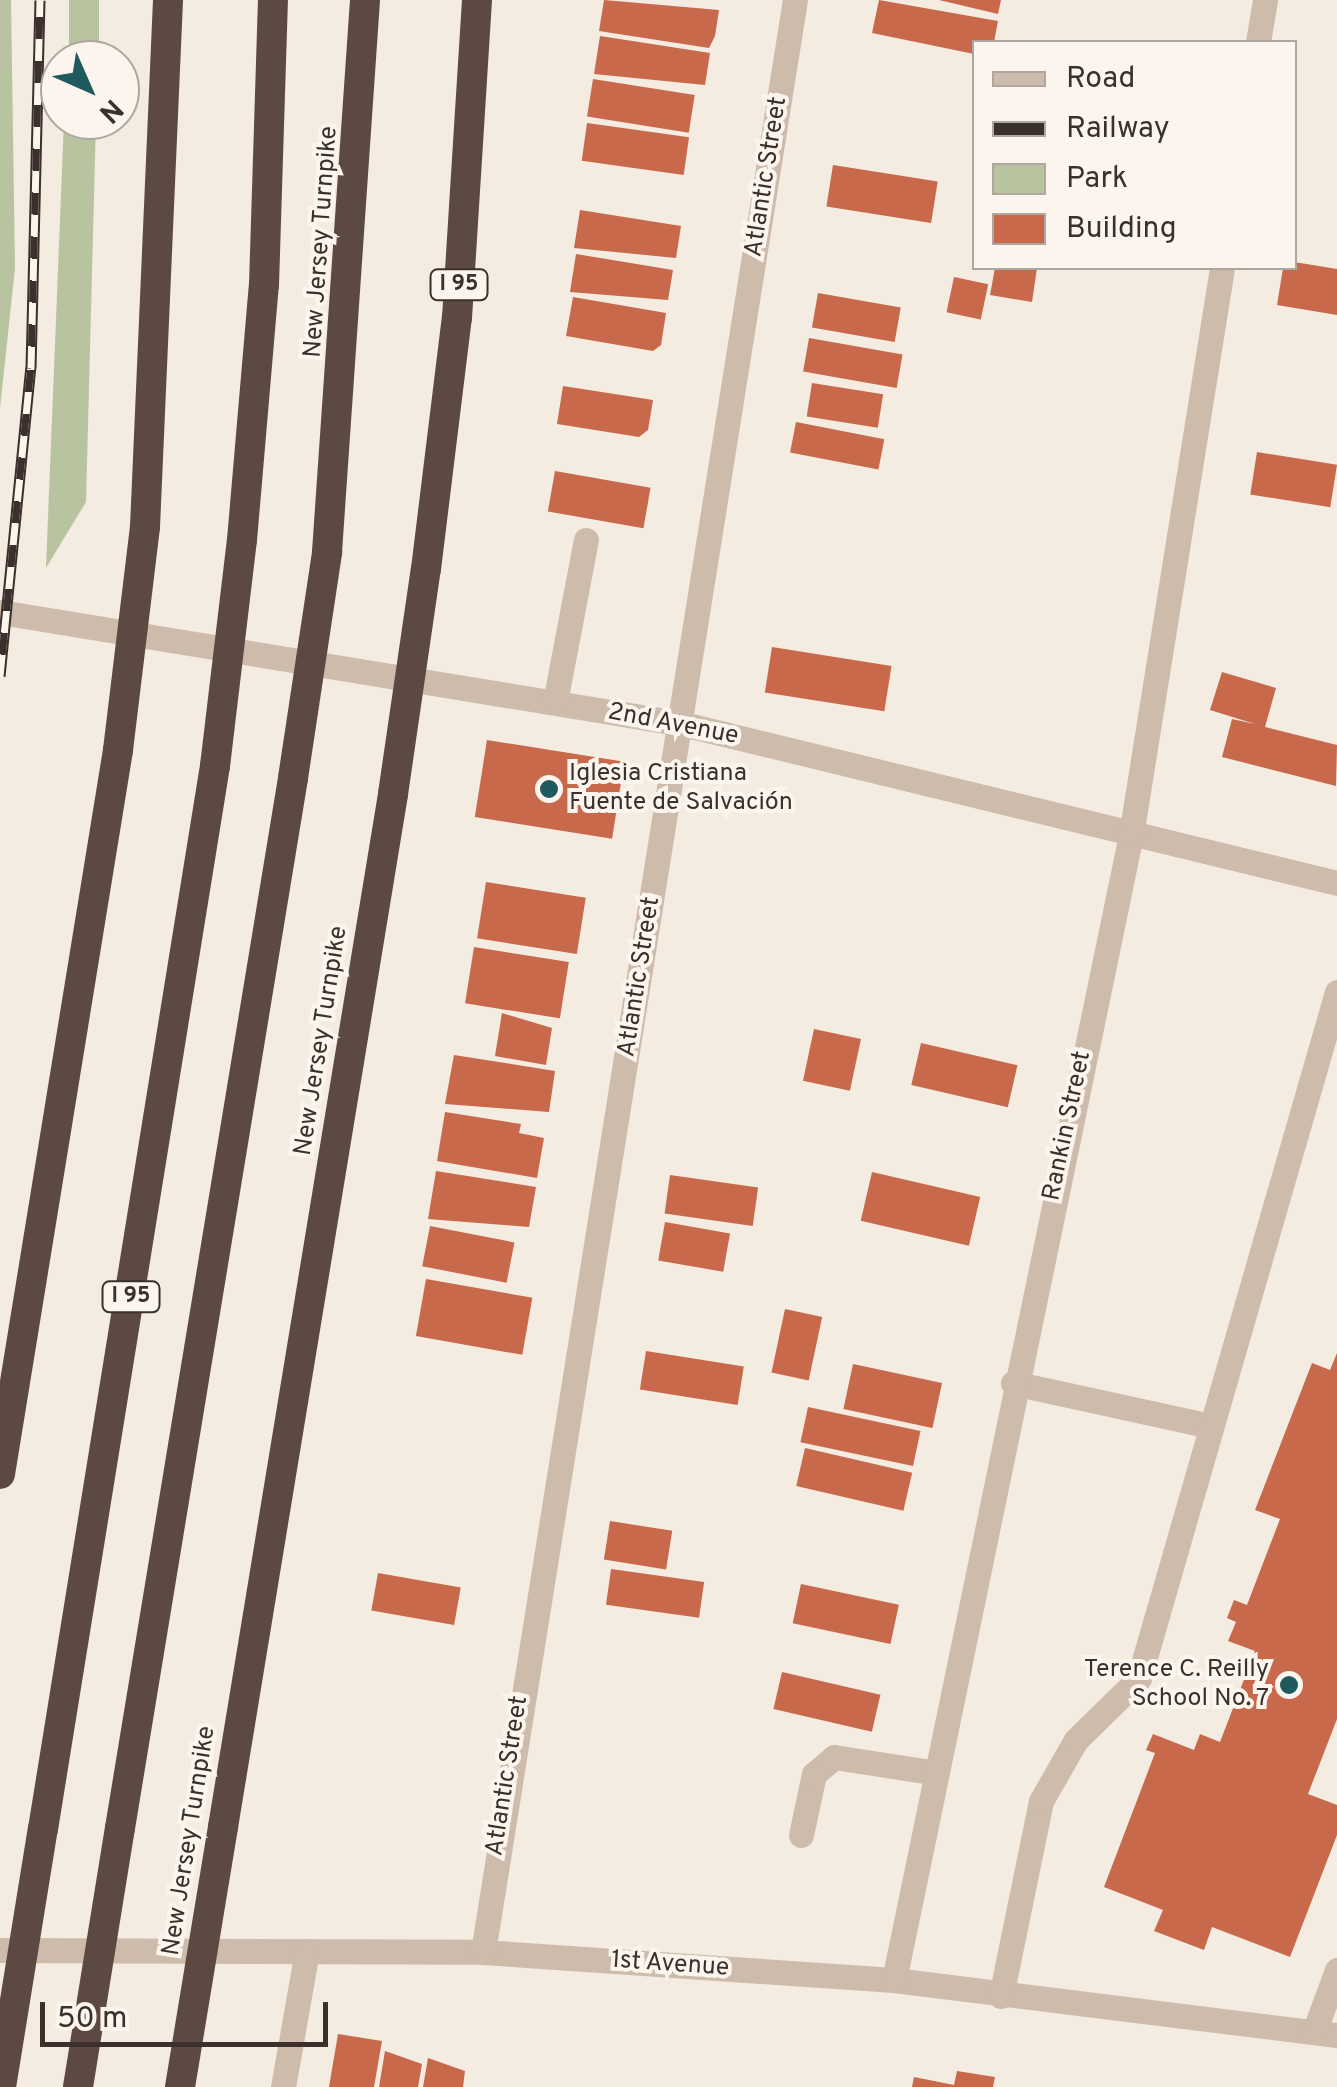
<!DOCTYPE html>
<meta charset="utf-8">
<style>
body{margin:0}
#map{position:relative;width:1337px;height:2087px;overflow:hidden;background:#f4ebe1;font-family:Overpass,sans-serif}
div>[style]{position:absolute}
.green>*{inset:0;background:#b8c4a0;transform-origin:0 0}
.building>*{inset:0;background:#c8694b;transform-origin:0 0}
.minor>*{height:25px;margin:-12.5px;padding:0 12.5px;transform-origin:12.5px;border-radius:12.5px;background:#cdbbac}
.highway>*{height:30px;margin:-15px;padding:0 15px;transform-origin:15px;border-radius:15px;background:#5c4a42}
.rail>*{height:11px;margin-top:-5.5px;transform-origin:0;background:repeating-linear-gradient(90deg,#fbf5ee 0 22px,#3b302b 0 44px);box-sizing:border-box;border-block:2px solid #3b302b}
.highway-bridge>*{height:30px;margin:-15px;padding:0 15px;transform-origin:15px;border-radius:15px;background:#5c4a42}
.dots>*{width:28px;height:28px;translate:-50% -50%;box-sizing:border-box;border:5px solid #fbf5ee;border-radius:50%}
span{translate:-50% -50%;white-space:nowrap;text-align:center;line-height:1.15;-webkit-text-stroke:8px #fbf5ee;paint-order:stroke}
.shield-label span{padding:2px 8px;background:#fbf5ee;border:2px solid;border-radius:8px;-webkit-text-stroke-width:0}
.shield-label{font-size:22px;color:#3b302b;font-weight:700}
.street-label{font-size:25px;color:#3b302b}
.poi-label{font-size:25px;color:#3b302b}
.left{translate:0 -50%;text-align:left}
.right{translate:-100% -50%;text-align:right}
.legend{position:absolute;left:972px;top:40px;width:325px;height:230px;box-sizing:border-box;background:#fbf5ee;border:2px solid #aea6a0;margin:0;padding:12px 18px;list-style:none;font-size:30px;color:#3b302b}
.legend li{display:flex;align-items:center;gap:20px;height:50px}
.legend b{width:50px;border:2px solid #aea6a0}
.north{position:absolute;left:40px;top:40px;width:100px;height:100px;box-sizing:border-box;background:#fbf5ee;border:2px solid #aea6a0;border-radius:50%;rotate:135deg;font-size:28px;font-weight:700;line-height:40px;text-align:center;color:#3b302b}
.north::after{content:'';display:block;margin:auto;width:35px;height:45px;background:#1f5a5e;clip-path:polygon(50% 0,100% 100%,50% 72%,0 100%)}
.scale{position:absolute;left:40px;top:2002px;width:288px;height:45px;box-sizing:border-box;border:5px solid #3b302b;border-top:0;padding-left:12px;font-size:30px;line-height:35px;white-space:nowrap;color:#3b302b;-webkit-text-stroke:8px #fbf5ee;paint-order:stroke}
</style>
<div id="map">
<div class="green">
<div style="clip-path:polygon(0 0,11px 0,15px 268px,0 408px)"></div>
<div style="left:69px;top:0;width:30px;height:60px"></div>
<div style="clip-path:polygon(64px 120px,96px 120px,86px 502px,46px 568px)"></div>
</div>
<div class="building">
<div style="clip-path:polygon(604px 0,719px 10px,715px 36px,709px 48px,599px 31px)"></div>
<div style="clip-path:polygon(879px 0,998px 21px,994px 42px,974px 42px,974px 54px,872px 33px)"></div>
<div style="clip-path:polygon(939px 0,1001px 0,998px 14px)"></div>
<div style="clip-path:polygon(600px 36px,710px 53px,705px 85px,594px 74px)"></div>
<div style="left:593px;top:79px;width:103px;height:38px;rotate:9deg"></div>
<div style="left:587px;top:123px;width:103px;height:38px;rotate:8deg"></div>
<div style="left:833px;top:165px;width:106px;height:42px;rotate:9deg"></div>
<div style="clip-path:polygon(580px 210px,681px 226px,676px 258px,574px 248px)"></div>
<div style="clip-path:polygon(576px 254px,673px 270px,668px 300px,570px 292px)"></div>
<div style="clip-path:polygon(1294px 262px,1337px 269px,1337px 315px,1277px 305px,1283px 268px)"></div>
<div style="clip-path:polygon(995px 268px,1037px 268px,1032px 302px,990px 295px)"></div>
<div style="left:954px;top:277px;width:35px;height:36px;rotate:12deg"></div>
<div style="left:818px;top:293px;width:84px;height:35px;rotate:10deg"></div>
<div style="clip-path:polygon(573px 297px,666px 313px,661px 345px,653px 351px,566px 336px)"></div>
<div style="left:809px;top:338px;width:95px;height:34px;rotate:10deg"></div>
<div style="left:812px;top:383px;width:72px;height:34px;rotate:9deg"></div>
<div style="clip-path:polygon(563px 386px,653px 400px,648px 430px,639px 437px,557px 424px)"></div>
<div style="left:796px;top:422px;width:90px;height:31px;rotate:11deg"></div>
<div style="left:1257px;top:452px;width:81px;height:43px;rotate:9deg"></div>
<div style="left:555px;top:471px;width:97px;height:41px;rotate:10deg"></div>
<div style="left:772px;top:647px;width:121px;height:46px;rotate:9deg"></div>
<div style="clip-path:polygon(1222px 672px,1276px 688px,1265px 727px,1337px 745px,1336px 786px,1222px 757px,1232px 719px,1255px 724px,1210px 710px)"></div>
<div style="left:487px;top:740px;width:139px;height:78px;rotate:9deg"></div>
<div style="left:486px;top:882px;width:101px;height:57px;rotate:9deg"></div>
<div style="left:474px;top:947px;width:96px;height:57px;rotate:9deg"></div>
<div style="clip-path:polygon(502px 1013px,552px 1028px,546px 1065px,495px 1056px)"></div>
<div style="left:814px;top:1029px;width:48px;height:53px;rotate:12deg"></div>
<div style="left:921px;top:1043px;width:99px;height:43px;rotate:13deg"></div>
<div style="clip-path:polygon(454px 1055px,555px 1071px,549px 1112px,445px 1104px)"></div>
<div style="clip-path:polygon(445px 1112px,521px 1124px,519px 1133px,544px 1138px,537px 1178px,437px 1161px)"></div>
<div style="clip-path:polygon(436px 1171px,536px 1187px,529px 1227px,428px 1219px)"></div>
<div style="left:872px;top:1172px;width:111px;height:50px;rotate:13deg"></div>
<div style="left:670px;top:1175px;width:89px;height:39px;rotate:8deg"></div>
<div style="left:665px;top:1222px;width:66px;height:39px;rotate:10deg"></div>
<div style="left:430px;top:1226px;width:86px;height:41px;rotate:11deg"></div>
<div style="left:426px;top:1279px;width:108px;height:58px;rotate:10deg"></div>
<div style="left:785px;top:1309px;width:38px;height:65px;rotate:12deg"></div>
<div style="left:646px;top:1351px;width:99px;height:39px;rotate:9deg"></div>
<div style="clip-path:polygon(1337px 1353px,1337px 1719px,1308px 1794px,1337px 1805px,1337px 1835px,1290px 1957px,1212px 1927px,1204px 1950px,1154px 1931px,1163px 1910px,1104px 1887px,1155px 1753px,1146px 1750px,1153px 1734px,1194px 1750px,1200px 1734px,1220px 1742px,1255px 1651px,1228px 1641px,1236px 1622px,1227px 1618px,1234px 1600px,1247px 1605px,1280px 1519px,1255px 1510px,1312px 1363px,1330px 1370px)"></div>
<div style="left:853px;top:1364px;width:91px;height:46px;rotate:12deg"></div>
<div style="left:808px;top:1407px;width:115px;height:36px;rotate:12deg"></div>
<div style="left:805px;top:1448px;width:110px;height:39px;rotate:13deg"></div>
<div style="left:610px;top:1521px;width:63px;height:39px;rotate:9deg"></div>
<div style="left:611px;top:1569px;width:94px;height:36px;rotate:8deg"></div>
<div style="left:378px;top:1573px;width:84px;height:38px;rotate:10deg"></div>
<div style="left:801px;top:1584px;width:100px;height:40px;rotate:12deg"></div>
<div style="left:782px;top:1672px;width:101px;height:38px;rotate:13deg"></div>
<div style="clip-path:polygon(338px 2034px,382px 2041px,374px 2087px,329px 2087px)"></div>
<div style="clip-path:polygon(385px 2051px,422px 2064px,418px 2087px,379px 2087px)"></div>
<div style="clip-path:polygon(428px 2058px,465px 2071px,463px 2087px,423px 2087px)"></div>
<div style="clip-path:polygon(957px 2071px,995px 2077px,993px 2087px,912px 2087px,914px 2077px,954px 2085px)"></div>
</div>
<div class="minor">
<div style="left:1258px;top:42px;width:43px;rotate:-80.5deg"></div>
<div style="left:0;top:612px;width:692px;rotate:9.31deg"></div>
<div style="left:683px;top:724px;width:673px;rotate:13.66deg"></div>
<div style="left:555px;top:702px;width:165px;rotate:-79.2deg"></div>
<div style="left:1013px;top:1383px;width:202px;rotate:12.3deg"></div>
<div style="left:801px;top:1835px;width:62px;rotate:-78deg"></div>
<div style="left:814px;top:1774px;width:26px;rotate:-40deg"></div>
<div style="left:834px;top:1757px;width:98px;rotate:8.8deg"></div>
<div style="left:0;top:1950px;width:483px;rotate:0.2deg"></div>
<div style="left:483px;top:1952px;width:412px;rotate:3.9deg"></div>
<div style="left:894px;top:1980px;width:446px;rotate:7.1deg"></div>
<div style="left:483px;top:1952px;width:1977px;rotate:-80.92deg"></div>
<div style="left:894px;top:1980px;width:1169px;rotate:-78.31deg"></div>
<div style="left:1131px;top:835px;width:574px;rotate:-80.88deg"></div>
<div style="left:1001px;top:1996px;width:199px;rotate:-78.4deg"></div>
<div style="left:1041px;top:1801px;width:70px;rotate:-60.2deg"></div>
<div style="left:1076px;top:1740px;width:88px;rotate:-44.5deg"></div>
<div style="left:1139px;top:1678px;width:714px;rotate:-73.9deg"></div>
<div style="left:1314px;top:2032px;width:66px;rotate:-69.6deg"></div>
<div style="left:283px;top:2087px;width:138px;rotate:-80deg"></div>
</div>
<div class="highway">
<div style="left:145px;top:527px;width:528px;rotate:-87.5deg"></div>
<div style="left:242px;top:540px;width:256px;rotate:-85.1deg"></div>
<div style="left:264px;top:285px;width:285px;rotate:-88.2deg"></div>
<div style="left:327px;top:552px;width:553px;rotate:-86.06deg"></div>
<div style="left:426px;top:569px;width:253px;rotate:-83deg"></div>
<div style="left:457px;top:318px;width:319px;rotate:-86.4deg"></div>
<div style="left:0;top:1474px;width:734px;rotate:-80.74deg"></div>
<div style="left:223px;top:1827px;width:1047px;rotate:-80.65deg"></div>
<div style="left:120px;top:1828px;width:1064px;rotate:-80.64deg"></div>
<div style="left:43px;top:1829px;width:1077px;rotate:-80.81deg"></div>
</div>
<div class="rail">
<div style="left:0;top:676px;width:310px;rotate:-84.3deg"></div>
<div style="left:31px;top:368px;width:368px;rotate:-88.6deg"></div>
</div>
<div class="highway-bridge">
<div style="left:118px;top:750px;width:225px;rotate:-83.1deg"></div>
<div style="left:215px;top:766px;width:228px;rotate:-83.2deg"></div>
<div style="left:293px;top:778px;width:229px;rotate:-81.4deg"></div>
<div style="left:393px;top:794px;width:227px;rotate:-81.7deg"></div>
<div style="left:1px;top:2087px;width:261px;rotate:-80.8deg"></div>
<div style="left:78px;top:2087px;width:262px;rotate:-80.8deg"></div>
<div style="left:180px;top:2087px;width:264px;rotate:-80.6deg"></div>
</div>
<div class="dots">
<div style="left:549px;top:789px;background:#1f5a5e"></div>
<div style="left:1289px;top:1685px;background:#1f5a5e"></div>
</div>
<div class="shield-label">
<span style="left:459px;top:285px">I 95</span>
<span style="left:131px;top:1297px">I 95</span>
</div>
<div class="street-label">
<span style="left:767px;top:177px;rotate:-81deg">Atlantic Street</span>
<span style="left:322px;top:242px;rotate:-86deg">New Jersey Turnpike</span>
<span style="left:673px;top:725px;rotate:11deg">2nd Avenue</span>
<span style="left:640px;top:977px;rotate:-81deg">Atlantic Street</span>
<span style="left:322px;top:1041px;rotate:-81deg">New Jersey Turnpike</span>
<span style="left:1068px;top:1126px;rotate:-78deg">Rankin Street</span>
<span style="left:508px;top:1776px;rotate:-81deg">Atlantic Street</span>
<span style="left:190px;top:1841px;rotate:-81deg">New Jersey Turnpike</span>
<span style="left:670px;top:1965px;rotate:4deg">1st Avenue</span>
</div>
<div class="poi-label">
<span class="left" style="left:569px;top:789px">Iglesia Cristiana<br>Fuente de Salvación</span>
<span class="right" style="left:1269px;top:1685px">Terence C. Reilly<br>School No. 7</span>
</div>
<ul class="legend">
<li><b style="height:12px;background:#cdbbac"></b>Road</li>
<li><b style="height:12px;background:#3b302b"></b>Railway</li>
<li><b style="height:28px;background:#b8c4a0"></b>Park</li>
<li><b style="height:28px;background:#c8694b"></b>Building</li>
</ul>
<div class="north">N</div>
<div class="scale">50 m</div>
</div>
